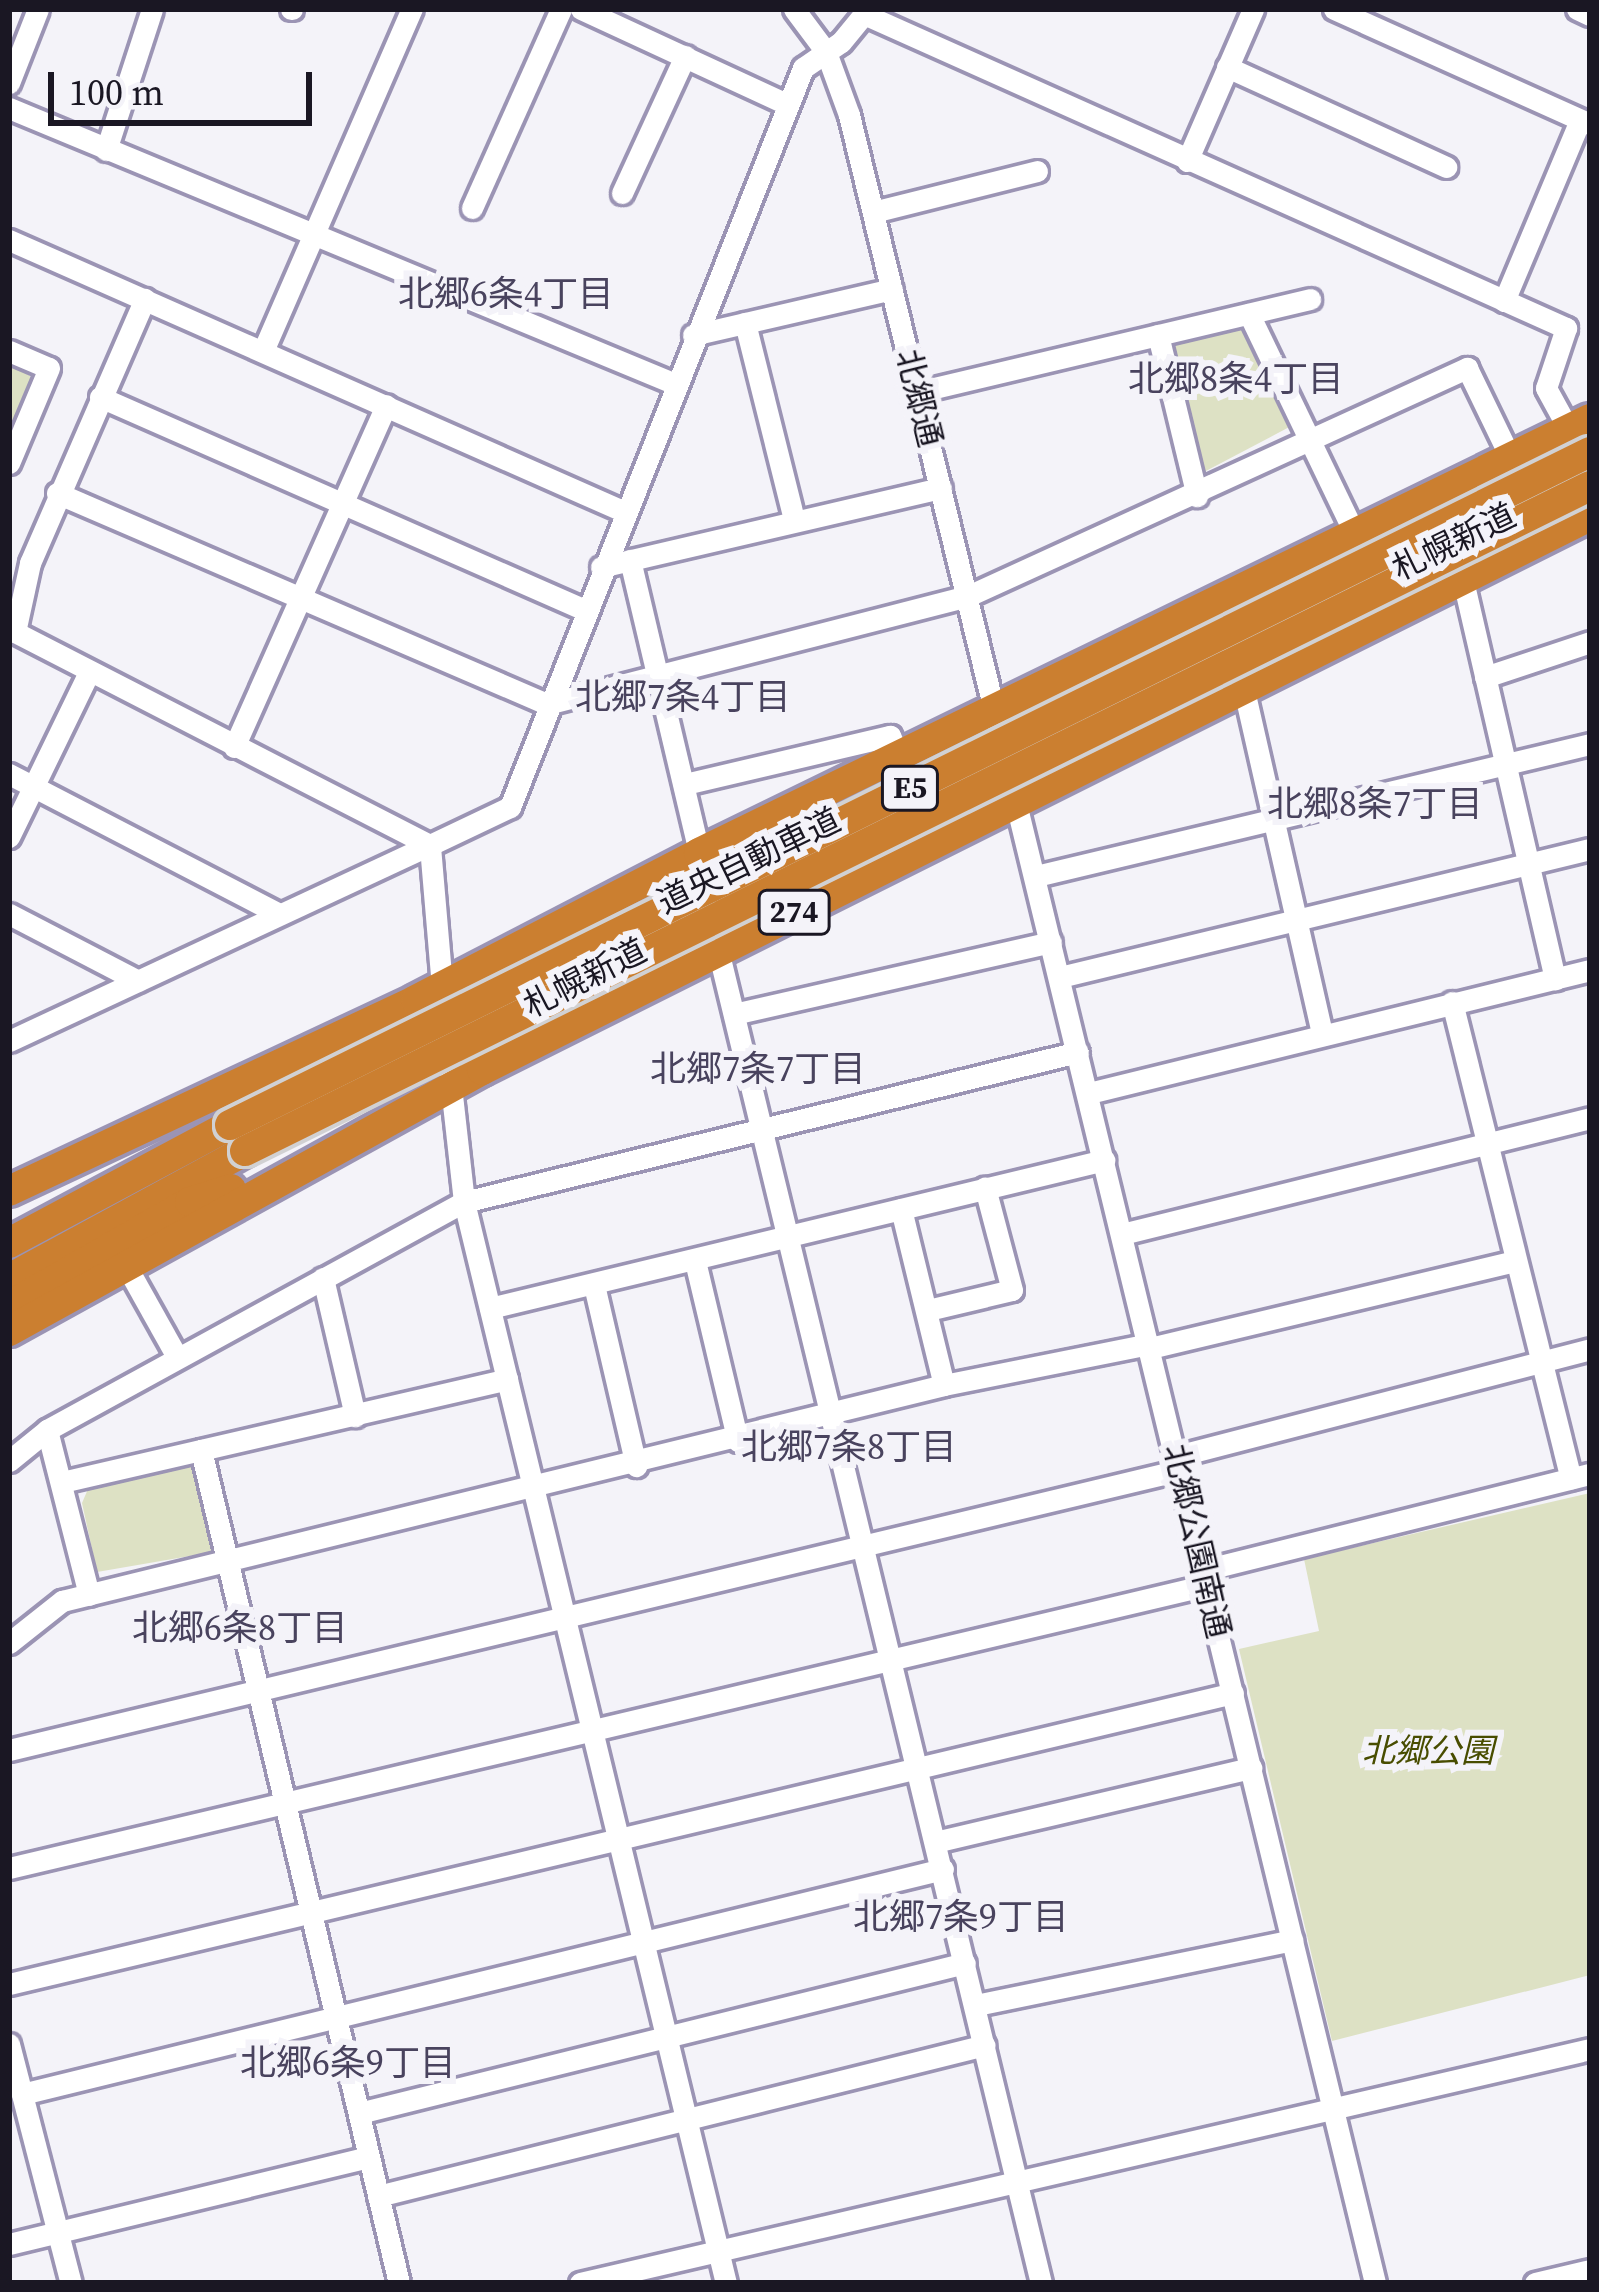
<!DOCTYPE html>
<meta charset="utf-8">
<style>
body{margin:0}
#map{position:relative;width:1599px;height:2292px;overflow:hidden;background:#f4f3f9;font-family:"Source Serif 4","Noto Sans JP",serif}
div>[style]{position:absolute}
.green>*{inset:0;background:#dde1c4}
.roads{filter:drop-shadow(3px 0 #9b94b4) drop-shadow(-3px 0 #9b94b4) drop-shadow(0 3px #9b94b4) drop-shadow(0 -3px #9b94b4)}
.minor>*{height:21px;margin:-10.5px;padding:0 10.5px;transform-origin:10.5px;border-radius:10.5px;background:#fff}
.highway>*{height:30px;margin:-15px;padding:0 15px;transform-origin:15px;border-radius:15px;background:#cb7f30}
.bridges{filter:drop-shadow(3px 0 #d1d1d3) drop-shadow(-3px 0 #d1d1d3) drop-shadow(0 3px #d1d1d3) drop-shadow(0 -3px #d1d1d3)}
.highway-bridge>*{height:30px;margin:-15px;padding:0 15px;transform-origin:15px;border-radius:15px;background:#cb7f30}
span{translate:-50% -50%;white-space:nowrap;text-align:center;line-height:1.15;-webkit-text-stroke:12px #f4f3f9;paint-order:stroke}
.shield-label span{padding:3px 9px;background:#f4f3f9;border:3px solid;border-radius:9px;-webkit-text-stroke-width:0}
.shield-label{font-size:30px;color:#1a1723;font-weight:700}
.street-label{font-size:33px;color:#1a1723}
.park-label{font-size:33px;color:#484d00;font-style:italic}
.neighbourhood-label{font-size:36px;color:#49435e}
.frame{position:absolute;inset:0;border:12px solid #1a1723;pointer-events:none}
.scale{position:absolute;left:48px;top:72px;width:264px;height:54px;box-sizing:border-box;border:6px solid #1a1723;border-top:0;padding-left:15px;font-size:36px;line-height:42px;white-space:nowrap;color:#1a1723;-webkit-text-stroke:9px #f4f3f9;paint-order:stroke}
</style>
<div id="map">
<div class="green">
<div style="clip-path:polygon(1245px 321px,1295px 424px,1204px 472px,1168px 346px,1176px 337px)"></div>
<div style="clip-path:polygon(9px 361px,34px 379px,9px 444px)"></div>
<div style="clip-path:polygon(191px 1460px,219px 1551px,97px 1572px,82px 1503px,88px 1489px)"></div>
<div style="clip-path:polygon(1590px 1493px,1590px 1975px,1332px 2041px,1239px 1649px,1319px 1631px,1304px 1559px)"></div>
</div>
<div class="roads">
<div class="minor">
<div style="left:291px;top:9px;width:1px"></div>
<div style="left:581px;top:9px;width:227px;rotate:24.8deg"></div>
<div style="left:794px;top:9px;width:54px;rotate:53.3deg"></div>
<div style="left:826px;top:52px;width:67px;rotate:69.9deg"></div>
<div style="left:849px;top:115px;width:659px;rotate:76.3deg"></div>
<div style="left:1334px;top:9px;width:281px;rotate:24.2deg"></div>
<div style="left:1577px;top:9px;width:14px;rotate:25deg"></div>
<div style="left:866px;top:15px;width:767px;rotate:24.09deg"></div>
<div style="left:1566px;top:328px;width:63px;rotate:108.4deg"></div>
<div style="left:1546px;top:388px;width:48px;rotate:61.3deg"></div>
<div style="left:1227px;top:67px;width:241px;rotate:24.5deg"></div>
<div style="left:9px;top:83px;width:79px;rotate:-68.6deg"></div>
<div style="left:9px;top:108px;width:719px;rotate:22.5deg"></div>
<div style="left:106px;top:150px;width:148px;rotate:-71.9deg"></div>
<div style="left:1187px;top:161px;width:166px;rotate:-66.5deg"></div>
<div style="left:622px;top:193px;width:151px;rotate:-65.3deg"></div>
<div style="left:472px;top:208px;width:218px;rotate:-65.9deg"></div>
<div style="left:873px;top:212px;width:169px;rotate:-14deg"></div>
<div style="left:9px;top:240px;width:671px;rotate:23.82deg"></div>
<div style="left:1504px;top:301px;width:196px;rotate:-67.2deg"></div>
<div style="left:1249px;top:314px;width:244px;rotate:64.3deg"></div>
<div style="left:745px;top:323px;width:203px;rotate:76deg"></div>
<div style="left:693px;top:335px;width:204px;rotate:-13deg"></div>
<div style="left:1158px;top:335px;width:166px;rotate:76.4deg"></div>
<div style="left:9px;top:351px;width:43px;rotate:23deg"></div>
<div style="left:49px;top:368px;width:103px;rotate:112.8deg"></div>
<div style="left:263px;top:351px;width:373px;rotate:-66.5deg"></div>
<div style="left:917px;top:392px;width:404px;rotate:-13.3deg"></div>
<div style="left:100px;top:397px;width:530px;rotate:23.71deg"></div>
<div style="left:57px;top:493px;width:533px;rotate:23.3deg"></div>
<div style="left:547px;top:704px;width:435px;rotate:-14.4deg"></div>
<div style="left:968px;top:596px;width:549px;rotate:-24.56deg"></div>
<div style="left:1467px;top:368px;width:101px;rotate:64.2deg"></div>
<div style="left:630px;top:560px;width:301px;rotate:76.7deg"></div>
<div style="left:601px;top:567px;width:349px;rotate:-13.1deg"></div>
<div style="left:1462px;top:576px;width:414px;rotate:77deg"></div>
<div style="left:9px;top:629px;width:473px;rotate:27.2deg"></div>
<div style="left:15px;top:632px;width:71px;rotate:-77.7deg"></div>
<div style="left:30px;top:563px;width:288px;rotate:-66.5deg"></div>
<div style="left:1485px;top:677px;width:111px;rotate:-18.4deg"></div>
<div style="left:1244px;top:690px;width:353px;rotate:77.2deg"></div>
<div style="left:234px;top:747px;width:374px;rotate:-66deg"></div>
<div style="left:9px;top:774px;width:304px;rotate:27.4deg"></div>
<div style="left:685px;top:784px;width:211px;rotate:-13.2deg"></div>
<div style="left:890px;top:736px;width:25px;rotate:64deg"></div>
<div style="left:1013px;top:791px;width:1535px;rotate:76.36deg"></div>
<div style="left:9px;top:837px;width:183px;rotate:-64.1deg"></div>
<div style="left:1036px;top:876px;width:570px;rotate:-13.4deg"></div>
<div style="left:9px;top:914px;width:145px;rotate:27.4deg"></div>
<div style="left:718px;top:950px;width:1372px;rotate:76.38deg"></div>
<div style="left:1060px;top:977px;width:545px;rotate:-13.58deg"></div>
<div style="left:443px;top:998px;width:154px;rotate:-94.9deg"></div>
<div style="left:430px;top:845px;width:89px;rotate:-25.4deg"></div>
<div style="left:510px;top:807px;width:795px;rotate:-68.37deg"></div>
<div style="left:803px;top:68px;width:46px;rotate:-34.4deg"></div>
<div style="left:841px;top:42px;width:43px;rotate:-50.7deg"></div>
<div style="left:1452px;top:1002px;width:491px;rotate:76deg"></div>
<div style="left:734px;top:1014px;width:325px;rotate:-12.8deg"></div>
<div style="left:9px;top:1041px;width:464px;rotate:-25deg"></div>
<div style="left:450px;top:1077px;width:126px;rotate:83.6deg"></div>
<div style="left:464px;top:1202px;width:1112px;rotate:76.38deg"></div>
<div style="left:1089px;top:1093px;width:516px;rotate:-13.79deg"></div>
<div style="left:901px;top:1209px;width:181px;rotate:76.3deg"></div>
<div style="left:1122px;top:1234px;width:482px;rotate:-13.9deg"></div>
<div style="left:695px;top:1261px;width:185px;rotate:76.6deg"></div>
<div style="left:124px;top:1262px;width:109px;rotate:60.8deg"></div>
<div style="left:323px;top:1278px;width:142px;rotate:76.9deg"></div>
<div style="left:594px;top:1285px;width:186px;rotate:76.9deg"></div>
<div style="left:490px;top:1308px;width:632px;rotate:-13.55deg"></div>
<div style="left:928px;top:1310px;width:86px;rotate:-13.4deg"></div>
<div style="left:1012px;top:1290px;width:106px;rotate:-104.8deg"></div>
<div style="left:1150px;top:1348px;width:374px;rotate:-13.4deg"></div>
<div style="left:47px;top:1430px;width:170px;rotate:75.7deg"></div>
<div style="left:201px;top:1450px;width:856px;rotate:76.63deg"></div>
<div style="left:1177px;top:1456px;width:427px;rotate:-14.5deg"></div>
<div style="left:9px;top:1461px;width:49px;rotate:-39.2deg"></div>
<div style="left:47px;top:1430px;width:475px;rotate:-28.7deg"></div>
<div style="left:464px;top:1202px;width:632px;rotate:-13.73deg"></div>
<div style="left:62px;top:1482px;width:457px;rotate:-13deg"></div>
<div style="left:1204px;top:1570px;width:398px;rotate:-14deg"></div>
<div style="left:9px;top:1643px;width:68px;rotate:-38.4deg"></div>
<div style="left:62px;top:1601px;width:908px;rotate:-13.76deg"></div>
<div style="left:944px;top:1385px;width:209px;rotate:-11.3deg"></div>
<div style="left:9px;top:1750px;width:1204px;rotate:-13.45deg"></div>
<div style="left:935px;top:1842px;width:325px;rotate:-13.2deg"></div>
<div style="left:9px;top:1868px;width:1231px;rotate:-13.29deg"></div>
<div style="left:9px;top:1984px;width:1258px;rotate:-13.37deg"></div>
<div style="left:976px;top:2005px;width:323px;rotate:-11.6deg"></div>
<div style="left:9px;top:2044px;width:247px;rotate:75.5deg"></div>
<div style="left:22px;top:2094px;width:948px;rotate:-13.73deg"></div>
<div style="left:359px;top:2113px;width:624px;rotate:-13.9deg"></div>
<div style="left:378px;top:2196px;width:625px;rotate:-13.97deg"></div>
<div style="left:9px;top:2244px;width:370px;rotate:-13.6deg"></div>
<div style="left:580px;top:2283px;width:1037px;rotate:-13.04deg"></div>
<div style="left:1535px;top:2283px;width:57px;rotate:-13.3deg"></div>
</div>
<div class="highway">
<div style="left:9px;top:1191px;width:450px;rotate:-25.1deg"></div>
<div style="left:416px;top:1000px;width:319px;rotate:-27.4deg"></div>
<div style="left:699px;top:853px;width:991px;rotate:-25.97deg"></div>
<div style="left:9px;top:1243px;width:251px;rotate:-28.1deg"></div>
<div style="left:9px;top:1279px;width:268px;rotate:-28.5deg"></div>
<div style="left:9px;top:1306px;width:209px;rotate:-29.9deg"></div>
<div style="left:190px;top:1202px;width:43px;rotate:-17.6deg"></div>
<div style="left:9px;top:1331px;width:540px;rotate:-28.89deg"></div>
<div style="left:482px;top:1070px;width:1239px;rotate:-26.57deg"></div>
</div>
</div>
<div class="bridges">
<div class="highway-bridge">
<div style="left:230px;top:1125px;width:1517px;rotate:-26.33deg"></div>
<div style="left:245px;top:1151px;width:1500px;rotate:-26.31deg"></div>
</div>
</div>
<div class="shield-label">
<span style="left:910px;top:788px">E5</span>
<span style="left:794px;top:912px">274</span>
</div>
<div class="street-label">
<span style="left:919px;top:398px;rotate:76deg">北郷通</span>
<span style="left:1454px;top:542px;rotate:-26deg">札幌新道</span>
<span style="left:749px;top:861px;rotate:-26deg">道央自動車道</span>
<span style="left:585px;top:978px;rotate:-27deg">札幌新道</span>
<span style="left:1197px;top:1541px;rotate:77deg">北郷公園南通</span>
</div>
<div class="park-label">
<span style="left:1428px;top:1751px">北郷公園</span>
</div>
<div class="neighbourhood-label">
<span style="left:506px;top:294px">北郷6条4丁目</span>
<span style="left:1236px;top:379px">北郷8条4丁目</span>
<span style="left:683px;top:697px">北郷7条4丁目</span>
<span style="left:1375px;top:804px">北郷8条7丁目</span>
<span style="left:758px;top:1069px">北郷7条7丁目</span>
<span style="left:849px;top:1447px">北郷7条8丁目</span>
<span style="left:240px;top:1628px">北郷6条8丁目</span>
<span style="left:961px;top:1917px">北郷7条9丁目</span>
<span style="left:348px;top:2063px">北郷6条9丁目</span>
</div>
<div class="frame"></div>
<div class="scale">100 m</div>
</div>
